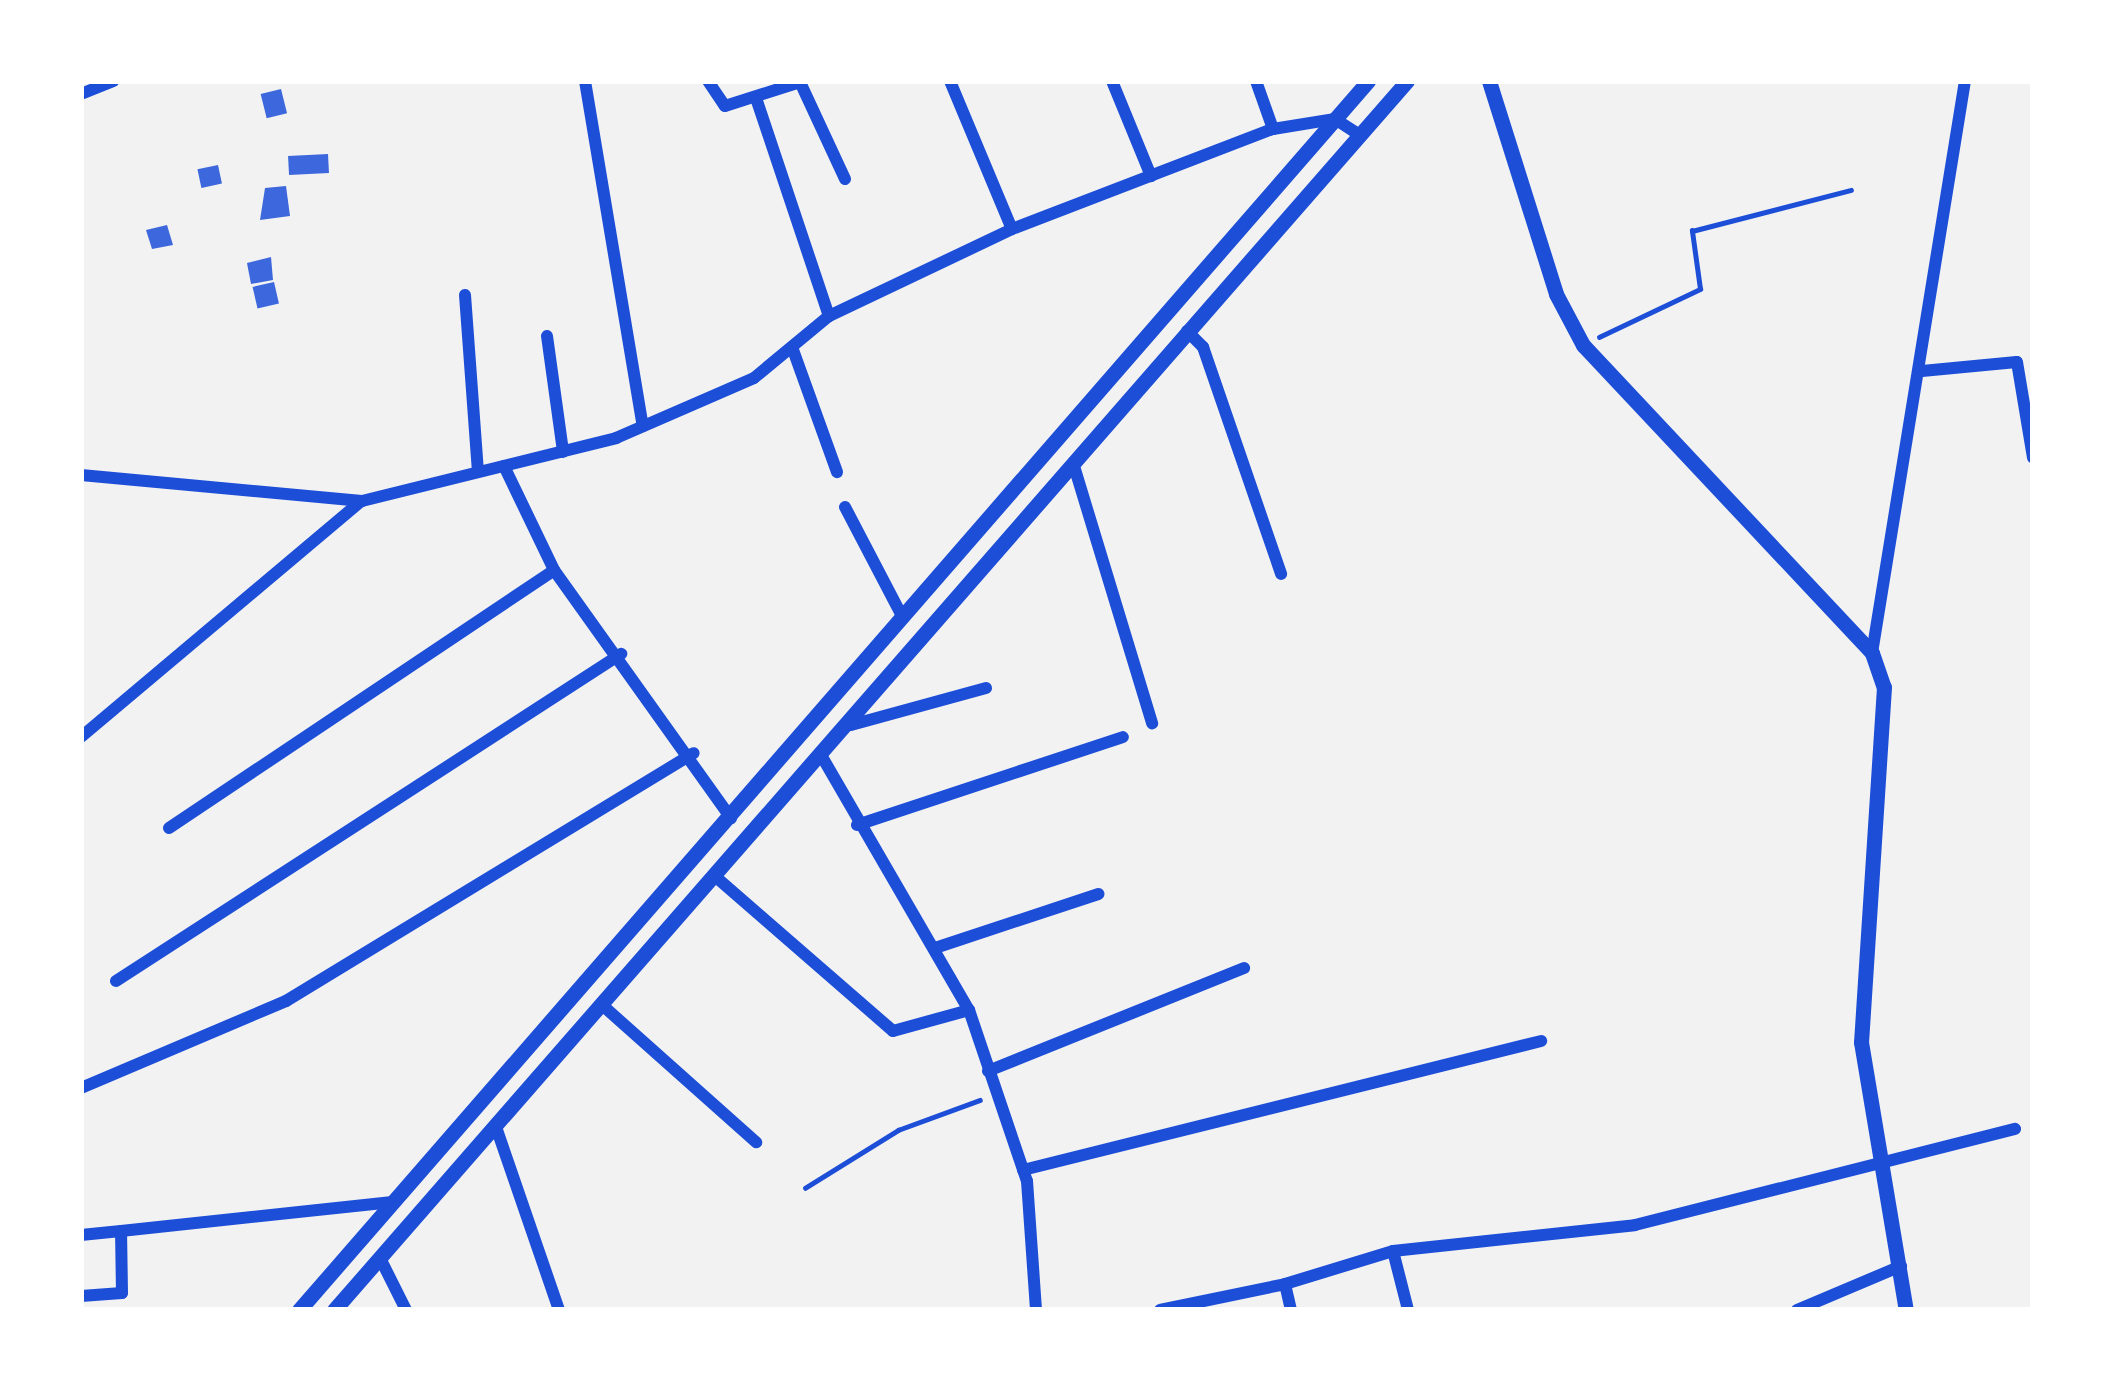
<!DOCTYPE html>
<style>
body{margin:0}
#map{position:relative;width:2114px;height:1391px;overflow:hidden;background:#f2f2f2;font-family:"Noto Sans",sans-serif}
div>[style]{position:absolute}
.building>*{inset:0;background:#3d67dc;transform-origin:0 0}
.path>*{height:4.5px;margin:-2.25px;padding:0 2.25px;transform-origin:2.25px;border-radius:2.25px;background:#1d4ed8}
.minor>*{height:12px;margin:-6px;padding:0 6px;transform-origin:6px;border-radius:6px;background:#1d4ed8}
.tertiary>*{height:15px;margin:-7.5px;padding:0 7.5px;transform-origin:7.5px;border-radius:7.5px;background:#1d4ed8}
span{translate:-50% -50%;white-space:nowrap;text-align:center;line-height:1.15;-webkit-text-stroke:9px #fff;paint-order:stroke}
.frame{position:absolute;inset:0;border:84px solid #fff;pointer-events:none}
</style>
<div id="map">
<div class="building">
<div style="left:281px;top:89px;width:25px;height:21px;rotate:76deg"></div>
<div style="left:328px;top:154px;width:19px;height:40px;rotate:87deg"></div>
<div style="left:218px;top:165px;width:19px;height:21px;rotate:78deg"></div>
<div style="clip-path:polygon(286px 186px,290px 216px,260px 220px,265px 188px)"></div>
<div style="clip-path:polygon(167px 225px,173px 245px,152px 249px,146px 230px)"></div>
<div style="clip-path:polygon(271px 257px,273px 280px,251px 284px,247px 263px)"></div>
<div style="left:274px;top:282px;width:22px;height:22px;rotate:77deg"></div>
</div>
<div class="path">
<div style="left:1599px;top:337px;width:112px;rotate:-25.4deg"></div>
<div style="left:1700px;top:289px;width:59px;rotate:-97.9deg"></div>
<div style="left:1692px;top:231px;width:164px;rotate:-14.5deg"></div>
<div style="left:805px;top:1188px;width:110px;rotate:-31.9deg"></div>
<div style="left:898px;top:1130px;width:87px;rotate:-20.1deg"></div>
</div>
<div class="minor">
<div style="left:585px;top:81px;width:350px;rotate:80.5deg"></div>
<div style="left:708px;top:81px;width:30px;rotate:56deg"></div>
<div style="left:725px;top:106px;width:79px;rotate:-17.7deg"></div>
<div style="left:800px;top:82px;width:107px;rotate:65.1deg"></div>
<div style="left:950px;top:81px;width:160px;rotate:67.3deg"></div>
<div style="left:1112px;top:81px;width:103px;rotate:67.7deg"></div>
<div style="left:1256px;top:81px;width:51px;rotate:70.5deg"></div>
<div style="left:81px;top:94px;width:35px;rotate:-22deg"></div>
<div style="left:757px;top:101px;width:227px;rotate:71.5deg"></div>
<div style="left:465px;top:295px;width:177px;rotate:85.8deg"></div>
<div style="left:1187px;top:331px;width:23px;rotate:45deg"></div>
<div style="left:1203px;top:347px;width:240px;rotate:71deg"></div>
<div style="left:547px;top:336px;width:117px;rotate:82.1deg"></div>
<div style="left:792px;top:347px;width:133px;rotate:70.2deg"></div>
<div style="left:1922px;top:371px;width:95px;rotate:-5.4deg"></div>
<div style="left:2017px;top:362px;width:97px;rotate:80.5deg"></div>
<div style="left:504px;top:466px;width:115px;rotate:64.3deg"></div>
<div style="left:554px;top:570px;width:305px;rotate:54.5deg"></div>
<div style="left:1074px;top:466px;width:269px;rotate:73.1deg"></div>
<div style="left:81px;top:475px;width:282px;rotate:5.3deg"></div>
<div style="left:362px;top:501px;width:262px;rotate:-13.9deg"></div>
<div style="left:616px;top:438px;width:150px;rotate:-23.5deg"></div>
<div style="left:754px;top:378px;width:97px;rotate:-39.6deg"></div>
<div style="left:829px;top:316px;width:203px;rotate:-25.4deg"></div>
<div style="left:1012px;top:229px;width:280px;rotate:-21deg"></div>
<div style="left:1273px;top:129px;width:63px;rotate:-9.2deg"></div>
<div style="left:1335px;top:119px;width:31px;rotate:33deg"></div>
<div style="left:845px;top:507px;width:125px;rotate:62.4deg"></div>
<div style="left:1872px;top:653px;width:580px;rotate:-80.77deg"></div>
<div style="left:851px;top:725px;width:140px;rotate:-15.3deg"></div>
<div style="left:81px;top:737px;width:366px;rotate:-40.1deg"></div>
<div style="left:821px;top:755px;width:295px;rotate:59.9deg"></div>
<div style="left:969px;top:1010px;width:181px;rotate:71.3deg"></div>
<div style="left:1027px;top:1181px;width:129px;rotate:86deg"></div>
<div style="left:857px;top:825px;width:280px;rotate:-18.3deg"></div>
<div style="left:169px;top:828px;width:463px;rotate:-33.8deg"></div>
<div style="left:717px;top:878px;width:233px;rotate:41deg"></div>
<div style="left:893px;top:1031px;width:79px;rotate:-15.4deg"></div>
<div style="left:938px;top:947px;width:169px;rotate:-18.3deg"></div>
<div style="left:116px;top:981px;width:602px;rotate:-32.92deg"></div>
<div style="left:601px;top:1004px;width:208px;rotate:41.7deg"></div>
<div style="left:988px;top:1071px;width:276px;rotate:-21.9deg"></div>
<div style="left:81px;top:1088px;width:223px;rotate:-23deg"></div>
<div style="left:286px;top:1001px;width:477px;rotate:-31.3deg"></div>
<div style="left:496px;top:1127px;width:194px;rotate:71deg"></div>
<div style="left:1023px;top:1170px;width:534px;rotate:-13.98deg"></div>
<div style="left:81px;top:1235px;width:40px;rotate:-5.7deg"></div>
<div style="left:1393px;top:1251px;width:243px;rotate:-6.1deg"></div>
<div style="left:1635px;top:1225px;width:392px;rotate:-14.2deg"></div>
<div style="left:380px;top:1258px;width:58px;rotate:63.4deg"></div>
<div style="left:1285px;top:1284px;width:113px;rotate:-17deg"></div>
<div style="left:1393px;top:1251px;width:61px;rotate:75.7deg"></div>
<div style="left:81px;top:1296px;width:41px;rotate:-4.2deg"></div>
<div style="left:122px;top:1293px;width:62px;rotate:-90.9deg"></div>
<div style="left:121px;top:1231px;width:273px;rotate:-6.1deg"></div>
<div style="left:1160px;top:1310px;width:128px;rotate:-11.7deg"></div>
<div style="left:1285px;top:1284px;width:27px;rotate:77deg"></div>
<div style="left:1797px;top:1310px;width:113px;rotate:-22.9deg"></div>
</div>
<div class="tertiary">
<div style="left:1489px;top:81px;width:223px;rotate:72.5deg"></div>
<div style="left:1556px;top:294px;width:58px;rotate:62.1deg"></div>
<div style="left:1583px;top:345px;width:422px;rotate:46.8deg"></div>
<div style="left:1872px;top:653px;width:36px;rotate:71deg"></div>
<div style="left:1884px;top:687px;width:356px;rotate:93.7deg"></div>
<div style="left:1861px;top:1042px;width:272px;rotate:80.5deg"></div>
<div style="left:299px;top:1310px;width:1629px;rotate:-48.98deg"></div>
<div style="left:334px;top:1310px;width:1631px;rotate:-48.88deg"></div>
</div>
<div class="frame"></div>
</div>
